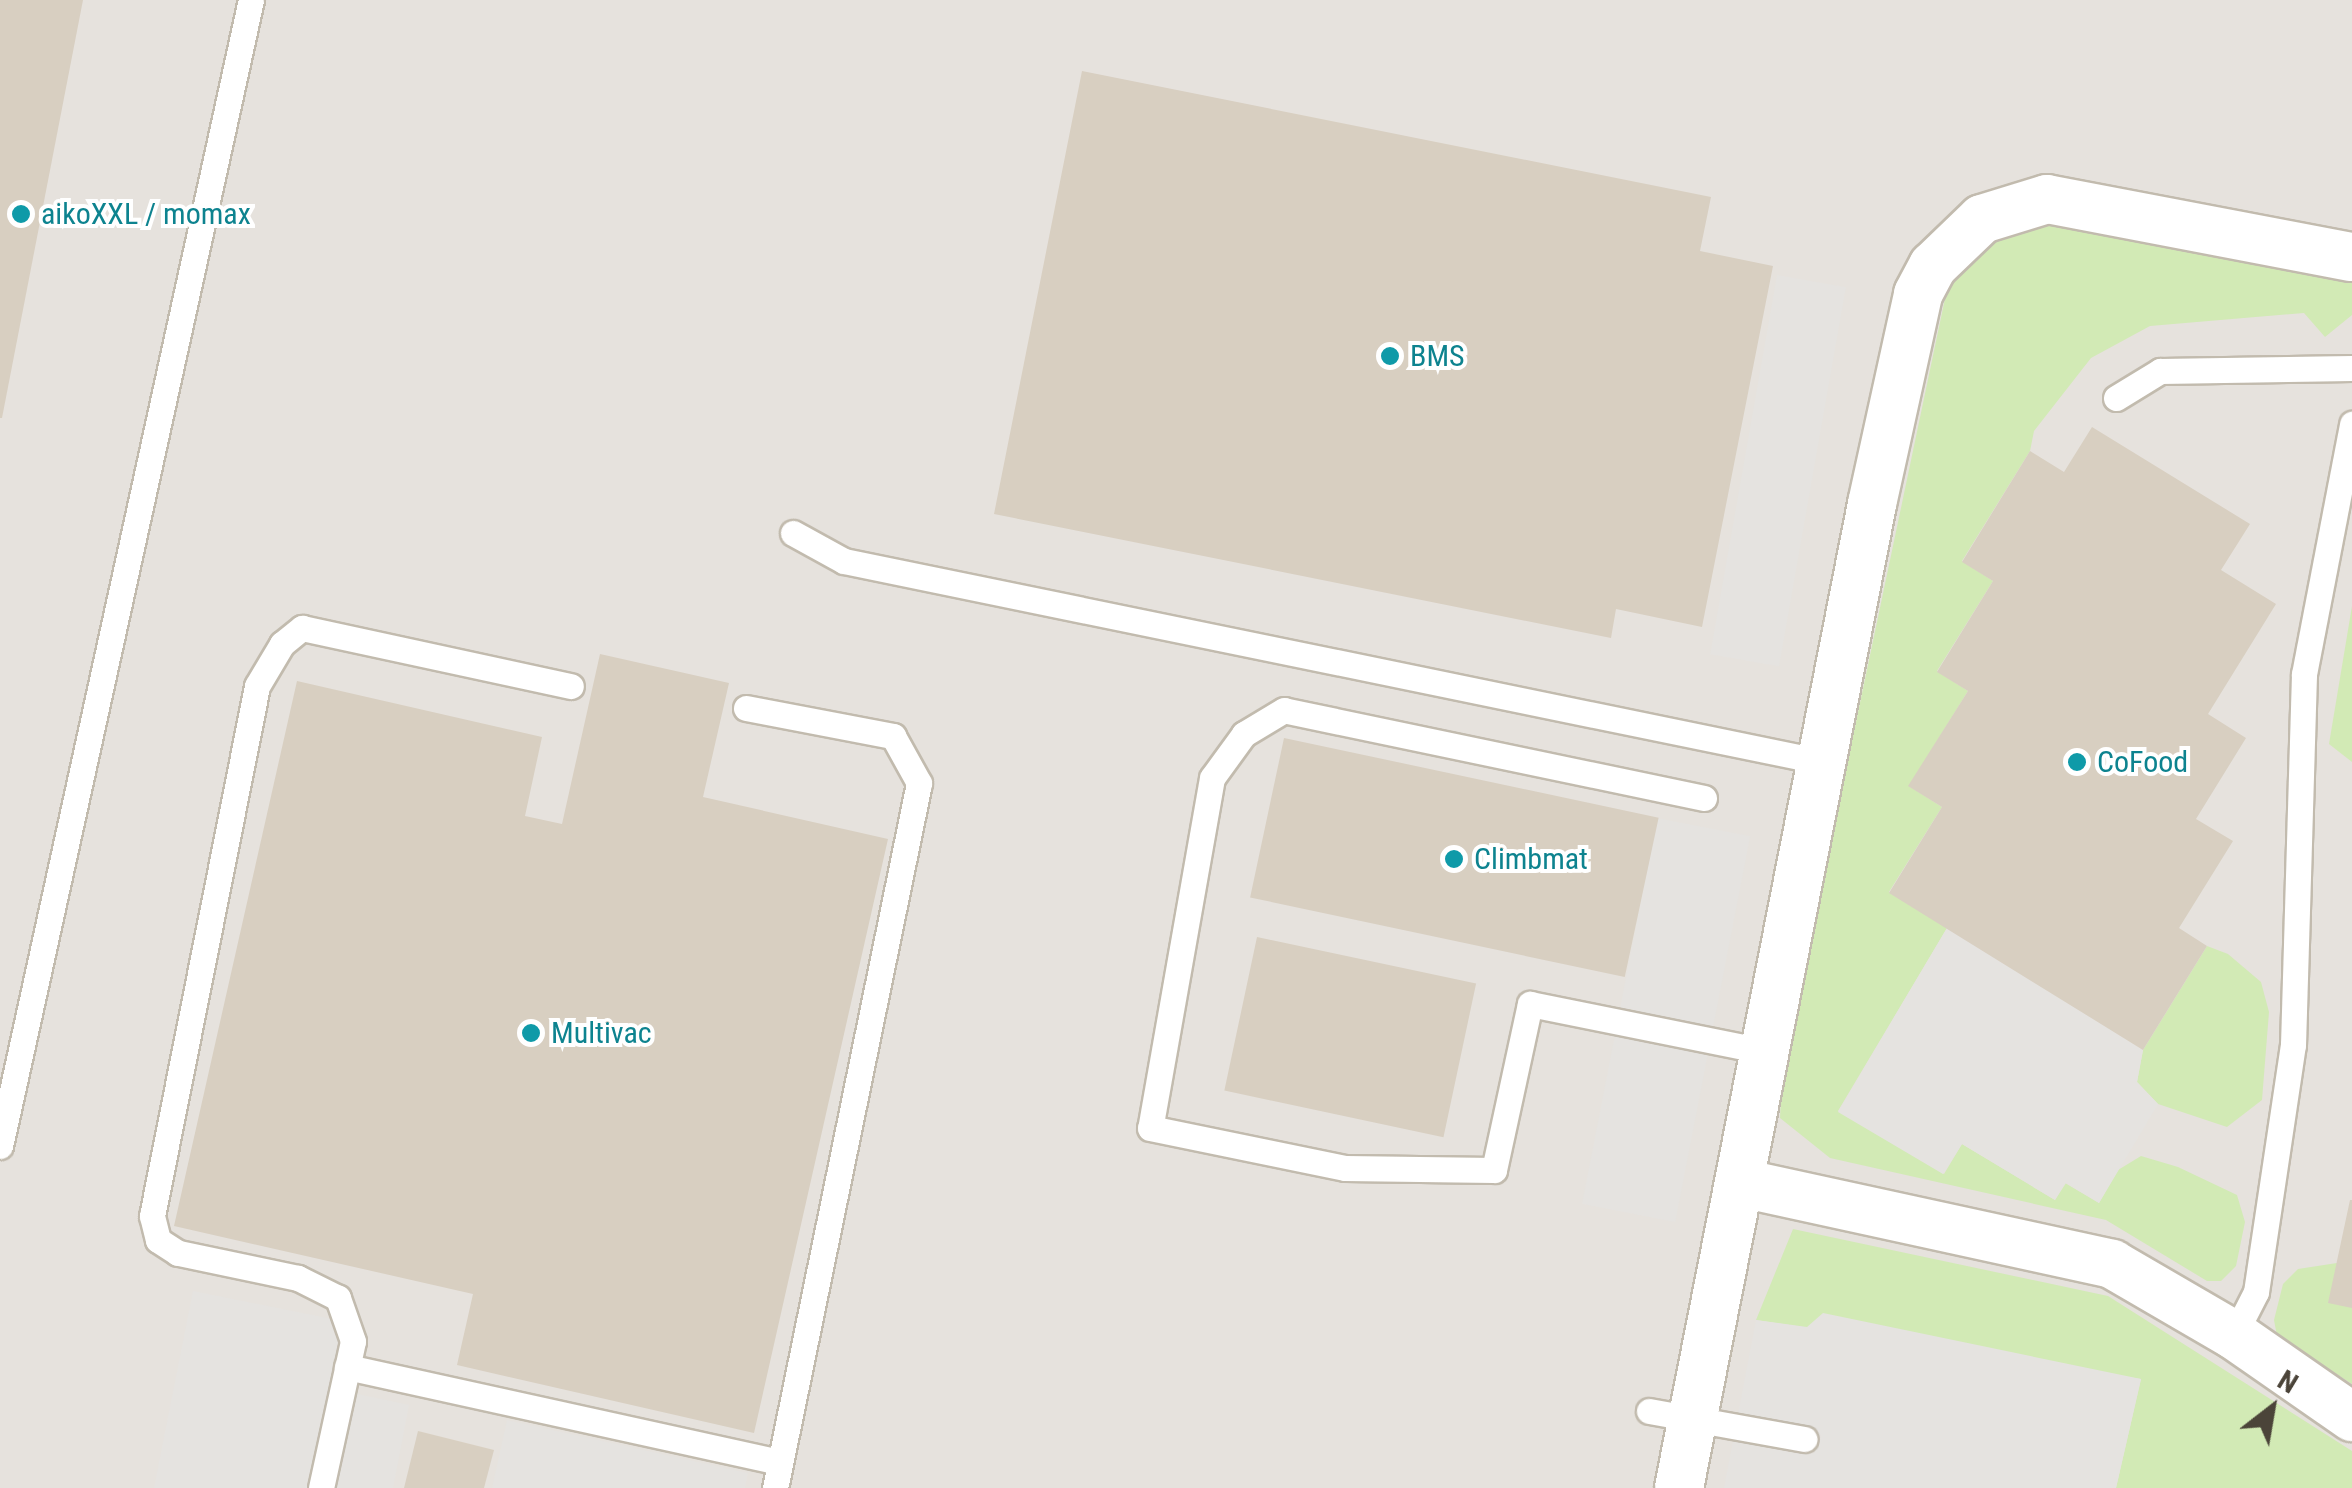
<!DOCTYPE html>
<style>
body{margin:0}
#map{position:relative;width:2352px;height:1488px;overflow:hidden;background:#f6f3ec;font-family:"Roboto Condensed",sans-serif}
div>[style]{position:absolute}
.industrial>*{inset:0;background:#e6e2dd;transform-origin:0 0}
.green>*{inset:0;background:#d2eab5}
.parking>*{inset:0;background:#e5e3e0;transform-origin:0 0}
.building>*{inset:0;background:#d8cfc1;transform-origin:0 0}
.roads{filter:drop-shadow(2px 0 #c2bbae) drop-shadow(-2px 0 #c2bbae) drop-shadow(0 2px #c2bbae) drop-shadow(0 -2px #c2bbae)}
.service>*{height:25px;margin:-12.5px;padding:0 12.5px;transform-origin:12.5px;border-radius:12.5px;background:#fff}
.minor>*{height:48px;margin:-24px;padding:0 24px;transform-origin:24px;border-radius:24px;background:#fff}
.dots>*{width:28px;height:28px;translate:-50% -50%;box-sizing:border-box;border:5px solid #fff;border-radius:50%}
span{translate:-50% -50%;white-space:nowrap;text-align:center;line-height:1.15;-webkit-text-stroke:8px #fff;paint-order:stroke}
.culture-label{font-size:30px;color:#0d838f}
.left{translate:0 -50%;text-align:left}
.north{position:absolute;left:2222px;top:1358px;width:100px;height:100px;-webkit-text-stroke:8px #fff;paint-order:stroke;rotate:31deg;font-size:28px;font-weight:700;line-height:40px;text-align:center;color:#4b4439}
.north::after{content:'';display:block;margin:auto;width:35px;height:45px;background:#4b4439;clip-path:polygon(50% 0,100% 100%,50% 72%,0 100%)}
</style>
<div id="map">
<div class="industrial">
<div style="left:0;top:0;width:2352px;height:1488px"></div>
</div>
<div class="green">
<div style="clip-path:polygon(2034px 214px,2336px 266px,2352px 282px,2352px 315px,2325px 337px,2304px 313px,2150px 326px,2091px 358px,2034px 431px,2030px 451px,1962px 561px,1993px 581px,1937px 671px,1968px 691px,1909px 786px,1942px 807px,1889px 892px,1947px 928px,1838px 1111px,1944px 1174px,1962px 1144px,2055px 1200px,2065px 1183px,2099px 1203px,2118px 1170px,2141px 1156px,2178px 1167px,2237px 1195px,2245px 1222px,2236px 1266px,2221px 1281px,2207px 1281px,2106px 1220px,1830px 1158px,1780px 1118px,1782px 1074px,1947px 289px,1988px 240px)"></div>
<div style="clip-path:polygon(2352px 606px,2352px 762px,2329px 744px)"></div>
<div style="clip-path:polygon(2207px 946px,2228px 954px,2261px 982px,2269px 1012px,2262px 1100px,2227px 1127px,2158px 1104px,2137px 1082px,2143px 1050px)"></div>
<div style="clip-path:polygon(1793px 1229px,2108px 1296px,2352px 1451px,2352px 1488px,2116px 1488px,2141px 1379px,1756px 1320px)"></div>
<div style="clip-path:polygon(2337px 1263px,2352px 1308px,2352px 1384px,2277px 1336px,2274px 1320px,2283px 1284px,2298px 1269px)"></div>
</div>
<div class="parking">
<div style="left:1777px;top:275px;width:70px;height:385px;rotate:10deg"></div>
<div style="left:1657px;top:818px;width:95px;height:393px;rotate:11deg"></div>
<div style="clip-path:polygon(1947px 928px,2143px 1050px,2137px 1082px,2158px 1104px,2099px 1203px,2066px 1183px,2055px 1200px,1962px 1144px,1943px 1174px,1838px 1112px)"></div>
<div style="clip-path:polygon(193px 1291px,342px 1321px,329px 1388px,409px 1405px,393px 1488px,154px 1488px)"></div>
<div style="clip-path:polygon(1823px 1313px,2141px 1379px,2116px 1488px,1724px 1488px,1756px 1320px,1807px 1327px)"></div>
<div style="clip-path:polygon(507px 1420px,748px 1473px,745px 1488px,492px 1488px)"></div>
</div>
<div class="building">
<div style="clip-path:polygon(0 0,83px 0,2px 418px,0 418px)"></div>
<div style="clip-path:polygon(1082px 71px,1711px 197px,1700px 251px,1773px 266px,1702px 627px,1616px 609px,1611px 638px,994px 514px)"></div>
<div style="clip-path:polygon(2092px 427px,2250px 524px,2221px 570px,2276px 604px,2208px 714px,2246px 738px,2196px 819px,2233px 841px,2179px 928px,2207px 946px,2143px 1050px,1889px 893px,1942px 807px,1908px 786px,1968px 691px,1937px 672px,1993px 581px,1962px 562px,2030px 451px,2064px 472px)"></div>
<div style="clip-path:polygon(600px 654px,729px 683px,703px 797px,888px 839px,754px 1433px,457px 1365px,473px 1294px,174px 1226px,297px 681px,542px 737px,525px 816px,562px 824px)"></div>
<div style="left:1284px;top:738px;width:383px;height:163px;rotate:12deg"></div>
<div style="left:1257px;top:937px;width:224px;height:157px;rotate:12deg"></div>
<div style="clip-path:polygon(2350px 1200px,2352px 1200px,2352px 1308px,2328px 1303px)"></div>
<div style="clip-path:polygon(418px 1431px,494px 1450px,484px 1488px,404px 1488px)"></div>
</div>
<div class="roads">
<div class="service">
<div style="left:2116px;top:398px;width:52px;rotate:-31.5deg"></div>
<div style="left:2160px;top:371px;width:192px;rotate:-0.9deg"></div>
<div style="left:793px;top:533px;width:58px;rotate:28.8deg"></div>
<div style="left:844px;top:561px;width:999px;rotate:11.6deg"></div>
<div style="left:746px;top:708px;width:150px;rotate:10.8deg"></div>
<div style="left:893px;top:736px;width:54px;rotate:61deg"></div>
<div style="left:919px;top:783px;width:720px;rotate:101.54deg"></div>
<div style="left:1704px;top:798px;width:429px;rotate:-168.2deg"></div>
<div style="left:1284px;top:710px;width:47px;rotate:149deg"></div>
<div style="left:1244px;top:734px;width:54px;rotate:126deg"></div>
<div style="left:1212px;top:778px;width:355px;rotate:100deg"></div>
<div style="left:1150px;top:1128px;width:199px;rotate:11.6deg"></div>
<div style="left:1345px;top:1168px;width:149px;rotate:0.8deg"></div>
<div style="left:1494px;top:1170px;width:170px;rotate:-77.8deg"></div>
<div style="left:1530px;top:1004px;width:242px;rotate:11.4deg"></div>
<div style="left:0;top:1146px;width:1173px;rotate:-77.65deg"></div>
<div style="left:2234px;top:1335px;width:48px;rotate:-62.9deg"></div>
<div style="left:2256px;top:1292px;width:250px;rotate:-81.5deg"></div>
<div style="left:2293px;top:1045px;width:371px;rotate:-88.3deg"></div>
<div style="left:2304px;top:674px;width:255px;rotate:-79.1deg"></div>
<div style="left:347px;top:1367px;width:443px;rotate:12.4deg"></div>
<div style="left:1649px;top:1411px;width:158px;rotate:10.2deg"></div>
<div style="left:321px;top:1488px;width:150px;rotate:-77.7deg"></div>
<div style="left:353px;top:1341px;width:46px;rotate:-109.2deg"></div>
<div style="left:338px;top:1298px;width:45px;rotate:-153.4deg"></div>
<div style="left:298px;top:1278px;width:123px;rotate:-168.2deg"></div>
<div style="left:178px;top:1253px;width:24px;rotate:-147deg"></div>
<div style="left:158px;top:1240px;width:25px;rotate:-104deg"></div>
<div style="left:152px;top:1216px;width:540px;rotate:-78.79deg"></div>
<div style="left:257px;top:686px;width:49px;rotate:-59.2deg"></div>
<div style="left:282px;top:644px;width:26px;rotate:-39deg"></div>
<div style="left:302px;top:628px;width:275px;rotate:12.2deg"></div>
</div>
<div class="minor">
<div style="left:1741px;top:1183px;width:380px;rotate:12.3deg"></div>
<div style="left:2112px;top:1264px;width:141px;rotate:30.2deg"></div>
<div style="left:2234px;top:1335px;width:144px;rotate:34.8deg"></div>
<div style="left:1679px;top:1488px;width:1003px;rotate:-78.9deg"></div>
<div style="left:1872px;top:504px;width:215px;rotate:-77.6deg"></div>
<div style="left:1918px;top:294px;width:32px;rotate:-62deg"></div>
<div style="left:1933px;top:266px;width:68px;rotate:-43.8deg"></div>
<div style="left:1982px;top:219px;width:68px;rotate:-17.1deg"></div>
<div style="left:2047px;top:199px;width:310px;rotate:10.8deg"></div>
</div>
</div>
<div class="dots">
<div style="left:21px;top:214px;background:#0f9aa8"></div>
<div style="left:1390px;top:356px;background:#0f9aa8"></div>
<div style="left:2077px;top:762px;background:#0f9aa8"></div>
<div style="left:1454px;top:859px;background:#0f9aa8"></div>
<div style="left:531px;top:1033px;background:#0f9aa8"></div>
</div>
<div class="culture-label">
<span class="left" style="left:41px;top:214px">aikoXXL / momax</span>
<span class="left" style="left:1410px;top:356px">BMS</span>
<span class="left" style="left:2097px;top:762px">CoFood</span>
<span class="left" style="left:1474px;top:859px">Climbmat</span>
<span class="left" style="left:551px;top:1033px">Multivac</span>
</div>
<div class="north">N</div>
</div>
